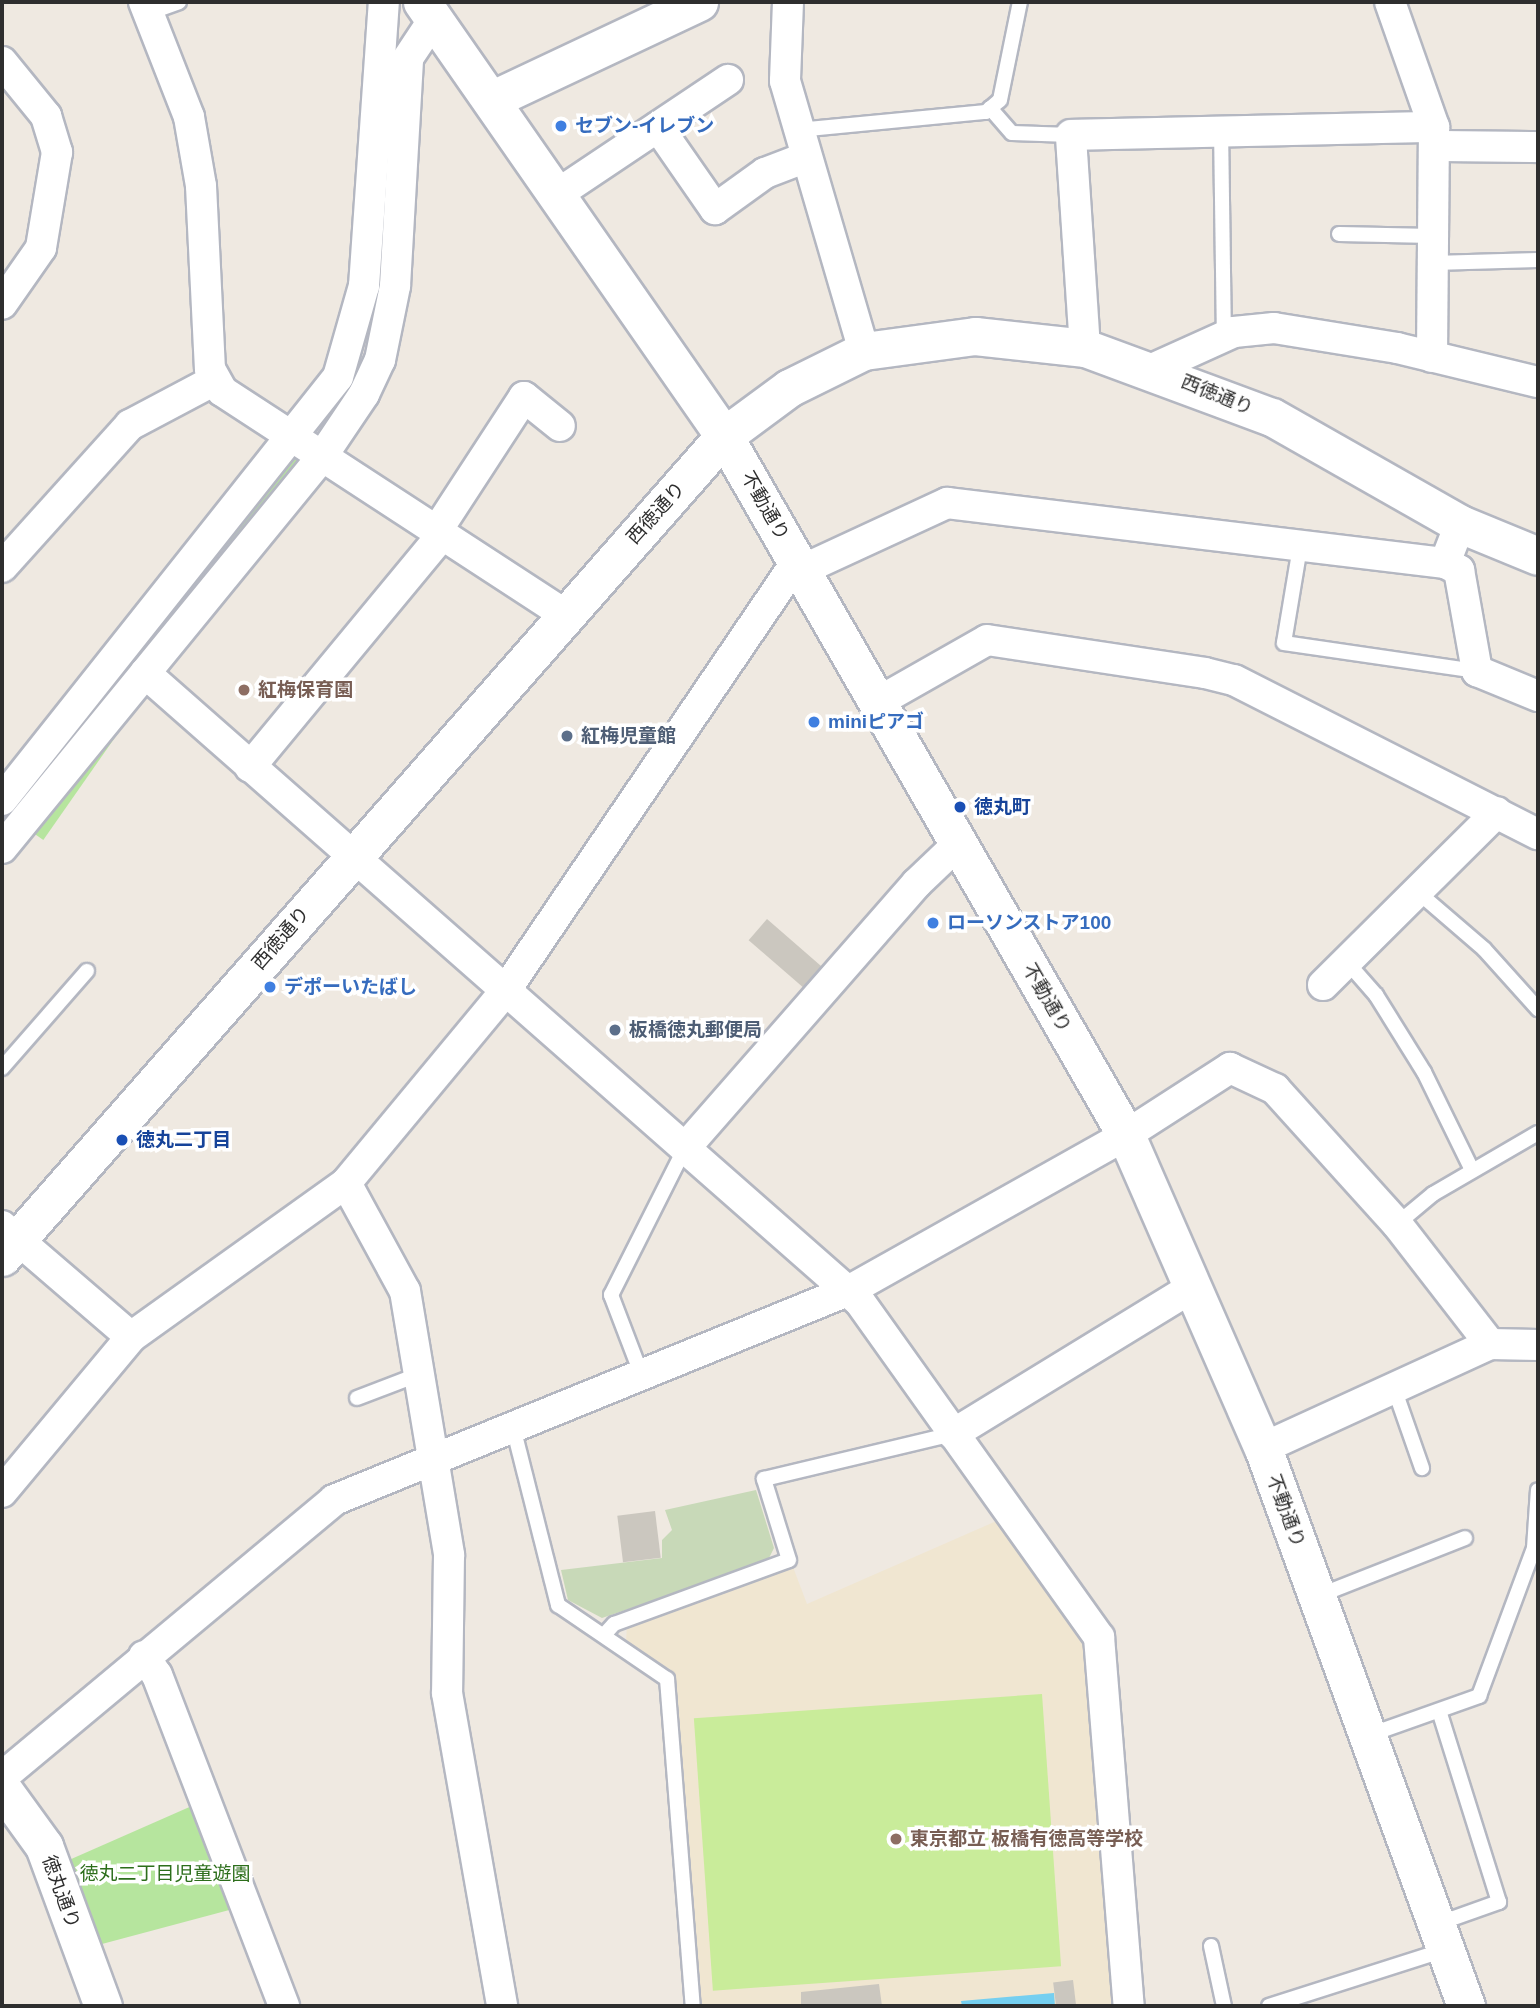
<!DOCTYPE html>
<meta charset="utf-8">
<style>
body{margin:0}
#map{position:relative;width:1540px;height:2008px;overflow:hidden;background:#efe9e1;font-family:Helvetica,"Noto Sans JP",sans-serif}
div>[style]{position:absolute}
.education>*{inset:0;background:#f0e6d1}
.green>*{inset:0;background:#b6e59e;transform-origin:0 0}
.cemetery>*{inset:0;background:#c8d9b8}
.pitch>*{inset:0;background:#c9ec9a;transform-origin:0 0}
.water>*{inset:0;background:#75cff0}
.building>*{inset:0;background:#cbc7bf;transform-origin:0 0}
.roads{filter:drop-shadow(2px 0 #b4b7c1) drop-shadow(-2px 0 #b4b7c1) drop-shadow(0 2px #b4b7c1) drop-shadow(0 -2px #b4b7c1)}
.service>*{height:14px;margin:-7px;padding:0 7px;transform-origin:7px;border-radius:7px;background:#fff}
.minor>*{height:30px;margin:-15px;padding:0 15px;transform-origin:15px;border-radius:15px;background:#fff}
.tertiary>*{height:37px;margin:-18.5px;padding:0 18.5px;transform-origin:18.5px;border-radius:18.5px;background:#fff}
.dots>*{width:19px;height:19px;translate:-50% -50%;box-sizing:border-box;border:4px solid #fff;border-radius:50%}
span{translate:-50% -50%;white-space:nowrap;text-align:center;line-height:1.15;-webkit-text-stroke:7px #fff;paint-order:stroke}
.shop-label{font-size:19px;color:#366cbe;font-weight:700}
.left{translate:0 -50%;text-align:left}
.street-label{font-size:19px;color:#2e2e2e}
.education-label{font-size:19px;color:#785e54;font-weight:700}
.service-label{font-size:19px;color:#4e5e75;font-weight:700}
.transit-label{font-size:19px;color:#164399;font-weight:700}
.park-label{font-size:19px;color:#2c6e1b}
.frame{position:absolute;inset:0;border:4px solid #2e2e2e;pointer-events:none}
</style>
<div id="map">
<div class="education">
<div style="clip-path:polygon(1001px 1519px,1090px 1644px,1118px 2006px,700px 2006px,674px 1672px,626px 1641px,627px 1625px,793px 1567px,807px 1604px)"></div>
</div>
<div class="green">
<div style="left:291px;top:453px;width:19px;height:459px;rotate:35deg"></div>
<div style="clip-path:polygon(194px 1805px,233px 1909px,102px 1944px,69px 1860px)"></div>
</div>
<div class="cemetery">
<div style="clip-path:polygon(756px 1490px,774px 1548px,767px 1562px,602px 1618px,568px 1600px,561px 1570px,662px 1558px,662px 1540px,672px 1530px,665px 1510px)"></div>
</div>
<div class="pitch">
<div style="left:1042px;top:1694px;width:273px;height:349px;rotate:86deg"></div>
</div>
<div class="water">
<div style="clip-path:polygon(1054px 1993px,1055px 2006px,962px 2006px,961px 2001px)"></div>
</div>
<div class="building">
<div style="left:767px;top:919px;width:72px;height:28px;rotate:41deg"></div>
<div style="left:655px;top:1511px;width:47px;height:38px;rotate:83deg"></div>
<div style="left:1073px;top:1980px;width:26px;height:20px;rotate:83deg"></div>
<div style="clip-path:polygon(879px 1984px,882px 2006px,801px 2006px,801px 1992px)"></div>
</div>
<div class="roads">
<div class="service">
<div style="left:149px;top:13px;width:32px;rotate:-20deg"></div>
<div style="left:990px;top:108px;width:33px;rotate:49deg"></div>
<div style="left:1012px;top:133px;width:59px;rotate:1.9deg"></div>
<div style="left:1221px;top:127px;width:209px;rotate:89.2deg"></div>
<div style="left:798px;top:130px;width:189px;rotate:-5.5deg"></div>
<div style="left:986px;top:112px;width:18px;rotate:-41deg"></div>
<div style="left:1000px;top:100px;width:100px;rotate:-78.5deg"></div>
<div style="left:1339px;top:234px;width:94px;rotate:1.2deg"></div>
<div style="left:1433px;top:263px;width:105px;rotate:-1.6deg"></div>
<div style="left:1300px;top:547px;width:97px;rotate:99.5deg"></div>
<div style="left:1284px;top:643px;width:195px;rotate:8.3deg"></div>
<div style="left:1419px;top:893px;width:86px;rotate:40.7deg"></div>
<div style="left:1484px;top:949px;width:81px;rotate:48deg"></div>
<div style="left:1347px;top:962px;width:44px;rotate:48.7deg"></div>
<div style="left:1376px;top:995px;width:91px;rotate:58.1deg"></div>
<div style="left:1424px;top:1072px;width:109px;rotate:63.9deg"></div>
<div style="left:2px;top:1068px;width:129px;rotate:-48.8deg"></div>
<div style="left:1397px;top:1224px;width:47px;rotate:-39.8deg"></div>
<div style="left:1433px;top:1194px;width:121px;rotate:-30.2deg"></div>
<div style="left:642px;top:1376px;width:87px;rotate:-110.9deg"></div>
<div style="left:611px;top:1295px;width:165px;rotate:-63.3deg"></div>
<div style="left:1394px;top:1388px;width:85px;rotate:70.7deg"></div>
<div style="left:357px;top:1398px;width:67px;rotate:-20.9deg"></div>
<div style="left:513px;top:1427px;width:184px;rotate:75.8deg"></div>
<div style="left:558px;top:1605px;width:132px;rotate:34.2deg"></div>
<div style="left:667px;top:1679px;width:328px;rotate:85.5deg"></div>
<div style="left:1318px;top:1596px;width:158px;rotate:-21.5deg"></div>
<div style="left:604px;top:1635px;width:15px;rotate:-48deg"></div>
<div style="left:614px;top:1624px;width:186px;rotate:-20.1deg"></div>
<div style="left:789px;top:1560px;width:85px;rotate:-107.2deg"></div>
<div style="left:764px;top:1479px;width:194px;rotate:-13.4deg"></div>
<div style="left:1369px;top:1735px;width:117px;rotate:-19.5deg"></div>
<div style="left:1479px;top:1696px;width:158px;rotate:-69.6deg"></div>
<div style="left:1534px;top:1548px;width:58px;rotate:-86.1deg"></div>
<div style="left:1437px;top:1924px;width:66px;rotate:-19.5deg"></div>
<div style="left:1499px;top:1902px;width:200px;rotate:-107.4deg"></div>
<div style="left:1211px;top:1946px;width:61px;rotate:77.8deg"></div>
<div style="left:1269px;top:2006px;width:185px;rotate:-17.7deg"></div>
</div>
<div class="minor">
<div style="left:144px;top:2px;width:123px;rotate:68.6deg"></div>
<div style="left:189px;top:117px;width:70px;rotate:80.1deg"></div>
<div style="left:201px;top:186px;width:183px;rotate:87.2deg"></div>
<div style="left:210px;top:369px;width:25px;rotate:61deg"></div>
<div style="left:222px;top:391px;width:410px;rotate:33.1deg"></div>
<div style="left:788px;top:2px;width:79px;rotate:92.2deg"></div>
<div style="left:785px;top:81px;width:281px;rotate:73.7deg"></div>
<div style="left:1390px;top:2px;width:133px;rotate:70.6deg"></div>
<div style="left:1434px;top:127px;width:230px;rotate:90.5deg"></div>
<div style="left:2px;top:62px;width:70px;rotate:50.8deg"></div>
<div style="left:46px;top:116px;width:38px;rotate:73deg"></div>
<div style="left:57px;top:152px;width:97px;rotate:99.5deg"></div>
<div style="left:41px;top:248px;width:68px;rotate:124.9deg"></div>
<div style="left:658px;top:127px;width:100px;rotate:55.2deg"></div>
<div style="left:715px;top:209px;width:62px;rotate:-35.8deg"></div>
<div style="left:765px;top:173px;width:42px;rotate:-21deg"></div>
<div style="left:1434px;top:146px;width:104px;rotate:0.6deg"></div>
<div style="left:556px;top:195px;width:207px;rotate:-33.8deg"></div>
<div style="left:1085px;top:348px;width:213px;rotate:-93.8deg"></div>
<div style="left:1071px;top:135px;width:363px;rotate:-1.3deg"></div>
<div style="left:1150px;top:370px;width:92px;rotate:-24.3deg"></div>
<div style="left:1234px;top:332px;width:40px;rotate:-5.7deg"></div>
<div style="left:1274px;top:328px;width:125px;rotate:9.2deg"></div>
<div style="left:1397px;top:348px;width:145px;rotate:13.6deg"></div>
<div style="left:436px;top:532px;width:161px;rotate:-56.9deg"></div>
<div style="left:524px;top:397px;width:46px;rotate:38.9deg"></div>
<div style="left:1445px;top:563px;width:16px;rotate:27deg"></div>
<div style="left:1459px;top:570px;width:103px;rotate:79.9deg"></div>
<div style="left:1477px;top:671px;width:66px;rotate:22.3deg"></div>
<div style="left:2px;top:567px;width:191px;rotate:-48deg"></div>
<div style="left:130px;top:425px;width:96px;rotate:-27.9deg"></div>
<div style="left:802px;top:570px;width:160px;rotate:-24.8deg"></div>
<div style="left:947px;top:503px;width:502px;rotate:6.87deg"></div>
<div style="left:1445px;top:563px;width:42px;rotate:-69deg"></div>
<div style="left:145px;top:673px;width:952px;rotate:41.34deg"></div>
<div style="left:860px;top:1302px;width:412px;rotate:54.5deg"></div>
<div style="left:1099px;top:1637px;width:370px;rotate:85.4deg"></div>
<div style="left:878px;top:702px;width:125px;rotate:-29.6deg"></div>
<div style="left:987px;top:640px;width:220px;rotate:8.6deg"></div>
<div style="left:1205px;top:673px;width:30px;rotate:14deg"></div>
<div style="left:1234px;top:680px;width:341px;rotate:26.9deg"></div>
<div style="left:250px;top:767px;width:300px;rotate:-50.4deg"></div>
<div style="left:2px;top:800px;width:540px;rotate:-51.54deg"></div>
<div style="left:338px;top:377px;width:95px;rotate:-74.1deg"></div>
<div style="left:364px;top:286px;width:285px;rotate:-86deg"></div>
<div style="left:2px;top:848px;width:504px;rotate:-50.72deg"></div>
<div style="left:321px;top:458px;width:77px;rotate:-56.1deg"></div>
<div style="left:364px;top:394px;width:38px;rotate:-65deg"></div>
<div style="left:380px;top:360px;width:76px;rotate:-78.5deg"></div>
<div style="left:395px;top:286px;width:228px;rotate:-86.7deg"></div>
<div style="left:408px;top:58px;width:47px;rotate:-56.3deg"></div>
<div style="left:1323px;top:985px;width:245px;rotate:-44.8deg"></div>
<div style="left:685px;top:1148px;width:352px;rotate:-48.8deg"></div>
<div style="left:917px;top:883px;width:57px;rotate:-43.6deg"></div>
<div style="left:346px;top:1183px;width:123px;rotate:61.4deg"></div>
<div style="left:405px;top:1291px;width:268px;rotate:80.5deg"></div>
<div style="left:449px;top:1555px;width:138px;rotate:90.8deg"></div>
<div style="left:447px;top:1693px;width:318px;rotate:80deg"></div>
<div style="left:2px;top:1226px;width:170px;rotate:40.7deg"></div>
<div style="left:953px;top:1434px;width:281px;rotate:-31.5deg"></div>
<div style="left:1263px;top:1448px;width:250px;rotate:-24.6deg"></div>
<div style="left:1490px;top:1344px;width:48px;rotate:1.2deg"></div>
<div style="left:2px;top:1492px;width:202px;rotate:-50.2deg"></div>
<div style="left:131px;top:1337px;width:264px;rotate:-35.6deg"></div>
<div style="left:346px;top:1183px;width:246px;rotate:-50.3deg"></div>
<div style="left:503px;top:994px;width:523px;rotate:-55.82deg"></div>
<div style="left:144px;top:1656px;width:23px;rotate:56deg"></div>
<div style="left:157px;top:1675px;width:355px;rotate:69deg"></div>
<div style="left:2px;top:1777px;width:432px;rotate:-39.8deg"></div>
<div style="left:334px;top:1500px;width:557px;rotate:-22.15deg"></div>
<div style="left:850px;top:1290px;width:317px;rotate:-29.3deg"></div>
<div style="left:1126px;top:1135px;width:124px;rotate:-32.8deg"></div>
<div style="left:1230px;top:1068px;width:50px;rotate:25deg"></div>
<div style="left:1275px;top:1089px;width:182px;rotate:47.9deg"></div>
<div style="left:1397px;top:1224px;width:152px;rotate:52.2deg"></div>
</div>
<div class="tertiary">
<div style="left:422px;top:2px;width:529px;rotate:55.17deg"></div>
<div style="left:724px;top:436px;width:806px;rotate:60.1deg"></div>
<div style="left:1126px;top:1135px;width:342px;rotate:66.4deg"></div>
<div style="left:1263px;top:1448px;width:594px;rotate:70.01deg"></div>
<div style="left:491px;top:100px;width:230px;rotate:-25.2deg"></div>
<div style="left:2px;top:1257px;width:1093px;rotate:-48.67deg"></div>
<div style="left:724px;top:436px;width:81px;rotate:-36.4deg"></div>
<div style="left:789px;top:388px;width:84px;rotate:-26.3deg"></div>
<div style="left:864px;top:351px;width:112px;rotate:-7.7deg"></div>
<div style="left:975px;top:336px;width:111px;rotate:6.2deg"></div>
<div style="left:1085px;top:348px;width:199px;rotate:20.3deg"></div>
<div style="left:1272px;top:417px;width:216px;rotate:29.6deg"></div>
<div style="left:1460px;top:524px;width:84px;rotate:22.3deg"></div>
<div style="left:2px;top:1788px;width:72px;rotate:54.1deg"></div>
<div style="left:44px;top:1846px;width:171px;rotate:69.8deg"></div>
</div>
</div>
<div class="dots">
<div style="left:561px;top:126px;background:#3f7fe0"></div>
<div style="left:244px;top:690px;background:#8d6e63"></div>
<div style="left:814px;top:722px;background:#3f7fe0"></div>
<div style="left:567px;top:736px;background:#5c6f8a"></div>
<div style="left:960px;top:807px;background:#1a4fb4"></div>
<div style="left:933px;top:923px;background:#3f7fe0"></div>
<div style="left:270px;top:987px;background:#3f7fe0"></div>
<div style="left:615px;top:1030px;background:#5c6f8a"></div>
<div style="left:122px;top:1140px;background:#1a4fb4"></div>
<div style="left:896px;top:1839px;background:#8d6e63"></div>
</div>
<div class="shop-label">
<span class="left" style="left:575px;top:126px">セブン-イレブン</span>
<span class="left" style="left:828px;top:722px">miniピアゴ</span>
<span class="left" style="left:947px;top:923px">ローソンストア100</span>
<span class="left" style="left:284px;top:987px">デポーいたばし</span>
</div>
<div class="street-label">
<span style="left:1217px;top:395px;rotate:22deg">西徳通り</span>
<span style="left:765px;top:506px;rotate:60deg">不動通り</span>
<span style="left:656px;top:513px;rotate:-48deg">西徳通り</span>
<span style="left:281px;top:938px;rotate:-49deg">西徳通り</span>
<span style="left:1047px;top:998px;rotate:60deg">不動通り</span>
<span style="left:1286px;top:1511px;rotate:70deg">不動通り</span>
<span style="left:61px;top:1892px;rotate:70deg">徳丸通り</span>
</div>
<div class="education-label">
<span class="left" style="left:258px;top:690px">紅梅保育園</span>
<span class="left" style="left:910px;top:1839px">東京都立 板橋有徳高等学校</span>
</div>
<div class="service-label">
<span class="left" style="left:581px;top:736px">紅梅児童館</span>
<span class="left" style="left:629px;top:1030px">板橋徳丸郵便局</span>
</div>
<div class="transit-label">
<span class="left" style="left:974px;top:807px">徳丸町</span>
<span class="left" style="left:136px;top:1140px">徳丸二丁目</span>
</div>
<div class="park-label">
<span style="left:165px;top:1874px">徳丸二丁目児童遊園</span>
</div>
<div class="frame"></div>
</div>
